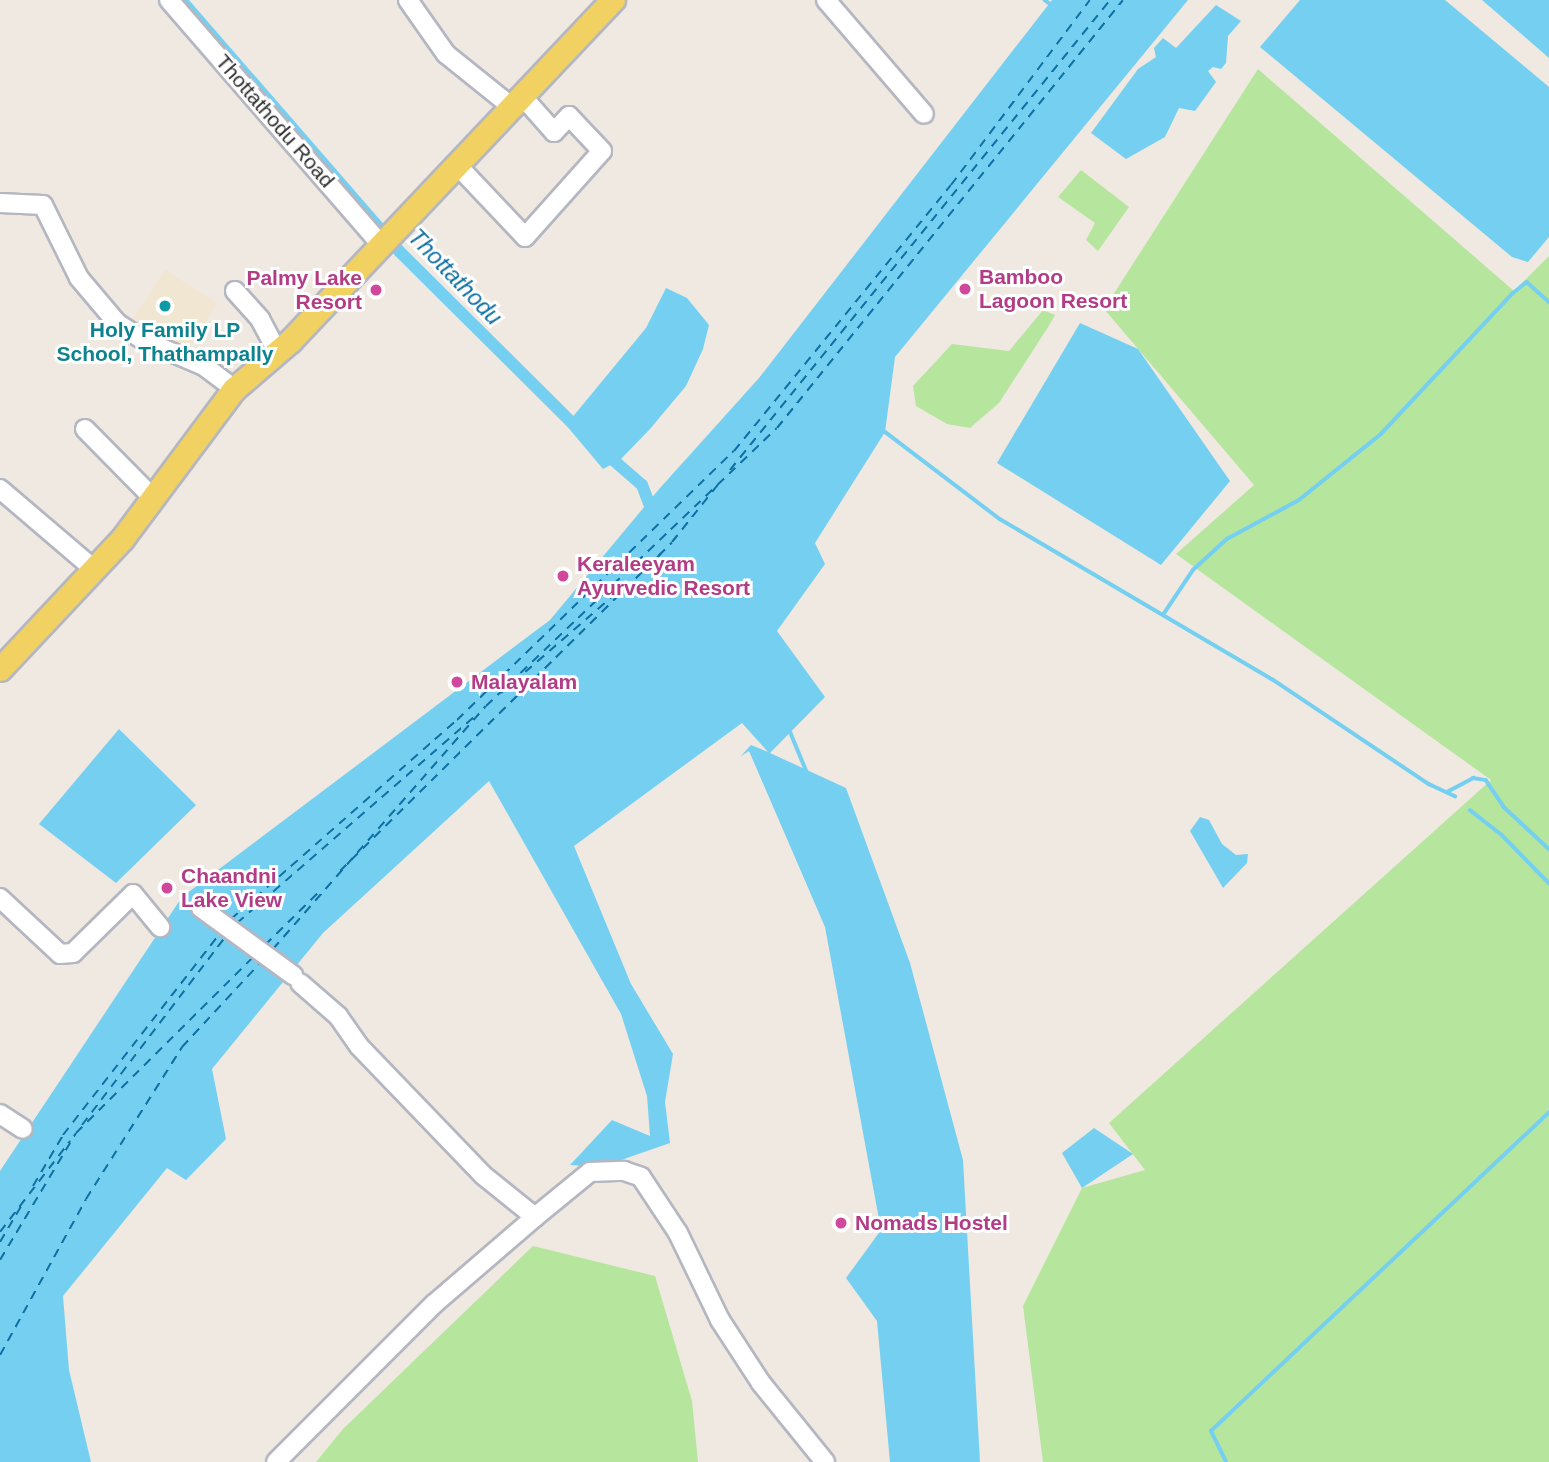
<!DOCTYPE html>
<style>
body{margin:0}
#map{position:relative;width:1549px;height:1462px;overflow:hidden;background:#efe9e1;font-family:Arial,sans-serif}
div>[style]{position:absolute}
.education>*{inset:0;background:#f0e6d1;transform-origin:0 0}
.green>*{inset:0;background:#b6e59e}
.water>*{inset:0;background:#75cff0}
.stream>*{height:3.5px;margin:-1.75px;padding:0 1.75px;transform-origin:1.75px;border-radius:1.75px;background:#75cff0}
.canal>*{height:12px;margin:-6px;padding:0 6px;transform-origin:6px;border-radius:6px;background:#75cff0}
.ferry>*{height:2px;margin-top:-1px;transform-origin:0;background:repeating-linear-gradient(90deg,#0d6fa3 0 9px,transparent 0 16px)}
.roads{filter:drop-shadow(2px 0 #b4b7c1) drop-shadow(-2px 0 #b4b7c1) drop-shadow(0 2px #b4b7c1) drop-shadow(0 -2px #b4b7c1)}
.minor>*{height:18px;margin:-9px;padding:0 9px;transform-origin:9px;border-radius:9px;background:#fff}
.major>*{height:23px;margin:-11.5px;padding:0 11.5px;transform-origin:11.5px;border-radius:11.5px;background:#f2d163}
.dots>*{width:19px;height:19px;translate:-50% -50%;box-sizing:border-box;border:4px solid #fff;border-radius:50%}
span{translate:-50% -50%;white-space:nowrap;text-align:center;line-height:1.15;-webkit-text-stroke:6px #fff;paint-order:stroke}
.street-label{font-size:21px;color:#2e2e2e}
.hotel-label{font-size:21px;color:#b23c85;font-weight:700}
.left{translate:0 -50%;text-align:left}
.right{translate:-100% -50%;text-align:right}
.culture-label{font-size:21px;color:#0d838f;font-weight:700}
.water-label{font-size:23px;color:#0d6fa3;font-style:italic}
</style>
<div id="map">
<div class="education">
<div style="left:165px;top:270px;width:62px;height:66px;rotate:33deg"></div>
</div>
<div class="green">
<div style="clip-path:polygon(1258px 69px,1514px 291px,1549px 256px,1549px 1462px,1043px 1462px,1023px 1306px,1082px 1188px,1145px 1170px,1109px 1123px,1491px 780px,1176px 554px,1254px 485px,1104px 309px)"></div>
<div style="clip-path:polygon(1081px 170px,1129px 207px,1098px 251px,1086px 240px,1095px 223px,1058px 197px)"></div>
<div style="clip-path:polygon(1043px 310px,1055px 315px,1050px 324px,999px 403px,970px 428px,947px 424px,916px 406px,913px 386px,952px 344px,1009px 351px)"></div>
<div style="clip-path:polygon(533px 1246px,655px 1276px,692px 1401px,698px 1462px,316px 1462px,343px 1429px)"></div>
</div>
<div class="water">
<div style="clip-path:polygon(1052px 0,1188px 0,895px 357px,885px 432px,815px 543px,825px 564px,777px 631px,825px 697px,770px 753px,846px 788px,910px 963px,963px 1160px,980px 1462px,890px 1462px,877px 1321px,846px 1278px,881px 1230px,825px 927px,749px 751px,741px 756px,751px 745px,768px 752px,742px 723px,574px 846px,631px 984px,673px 1054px,665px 1102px,670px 1143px,601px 1167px,570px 1165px,612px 1120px,650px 1136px,647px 1096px,621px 1014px,489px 781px,323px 933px,212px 1069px,226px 1139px,186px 1180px,167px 1168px,63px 1296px,69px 1370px,91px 1462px,0 1462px,0 1171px,182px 897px,550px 620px,660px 488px,759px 378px)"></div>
<div style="clip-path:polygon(1300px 0,1445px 0,1549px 87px,1549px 237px,1528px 262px,1512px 257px,1260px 47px)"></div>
<div style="clip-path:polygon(1482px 0,1549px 0,1549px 58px)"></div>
<div style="clip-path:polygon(1216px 5px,1241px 21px,1228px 36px,1226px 63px,1221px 69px,1213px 67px,1208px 71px,1216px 82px,1195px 111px,1179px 108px,1165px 137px,1126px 159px,1091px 133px,1138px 69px,1156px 57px,1154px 48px,1163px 38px,1176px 48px)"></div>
<div style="clip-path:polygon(666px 288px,687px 298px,709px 325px,703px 349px,686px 386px,650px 429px,620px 460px,603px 469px,566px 425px,646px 328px)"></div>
<div style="clip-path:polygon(1080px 323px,1138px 349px,1230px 481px,1161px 565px,997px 463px)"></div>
<div style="clip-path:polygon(119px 729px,196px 805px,116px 883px,39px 824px)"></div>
<div style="clip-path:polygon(1200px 817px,1209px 820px,1222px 844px,1236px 855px,1248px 854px,1247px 863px,1223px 888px,1190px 831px)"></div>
<div style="clip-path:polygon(1094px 1128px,1133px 1154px,1082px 1188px,1062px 1153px)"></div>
</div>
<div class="stream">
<div style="left:1045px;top:0;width:5px;rotate:37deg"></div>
<div style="left:884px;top:431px;width:146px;rotate:37.2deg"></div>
<div style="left:1000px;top:519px;width:316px;rotate:30.5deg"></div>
<div style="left:1272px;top:679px;width:189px;rotate:33.8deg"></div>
<div style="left:1429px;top:784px;width:29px;rotate:25deg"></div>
<div style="left:1163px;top:615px;width:54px;rotate:-56.3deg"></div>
<div style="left:1193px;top:570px;width:46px;rotate:-42.4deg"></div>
<div style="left:1227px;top:539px;width:82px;rotate:-28.4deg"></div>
<div style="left:1299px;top:500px;width:105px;rotate:-38.8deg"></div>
<div style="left:1381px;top:434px;width:192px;rotate:-46.9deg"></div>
<div style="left:1512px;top:294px;width:19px;rotate:-39deg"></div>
<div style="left:1527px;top:282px;width:30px;rotate:42deg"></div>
<div style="left:790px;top:731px;width:44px;rotate:67.5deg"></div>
<div style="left:1447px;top:792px;width:30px;rotate:-28deg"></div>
<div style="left:1473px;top:778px;width:13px;rotate:9deg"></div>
<div style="left:1486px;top:780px;width:32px;rotate:56deg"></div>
<div style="left:1504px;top:807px;width:62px;rotate:43deg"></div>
<div style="left:1470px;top:810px;width:39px;rotate:38deg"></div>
<div style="left:1501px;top:834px;width:69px;rotate:45.6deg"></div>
<div style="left:1226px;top:1462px;width:34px;rotate:-116deg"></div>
<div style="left:1211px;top:1431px;width:464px;rotate:-43.3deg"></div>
</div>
<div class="canal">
<div style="left:181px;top:0;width:332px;rotate:49deg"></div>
<div style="left:399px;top:251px;width:255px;rotate:44.8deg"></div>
<div style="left:604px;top:452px;width:50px;rotate:41deg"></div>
<div style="left:642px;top:485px;width:33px;rotate:69deg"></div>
</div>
<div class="ferry">
<div style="left:730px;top:470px;width:604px;rotate:-51.04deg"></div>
<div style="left:655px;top:560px;width:15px;rotate:-48deg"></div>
<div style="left:501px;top:693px;width:169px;rotate:-40.9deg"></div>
<div style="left:340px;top:871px;width:467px;rotate:-44.7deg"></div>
<div style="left:672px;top:542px;width:77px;rotate:-51.3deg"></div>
<div style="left:231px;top:919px;width:301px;rotate:-41.4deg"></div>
<div style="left:457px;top:720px;width:386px;rotate:-44.2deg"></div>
<div style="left:734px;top:451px;width:343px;rotate:-50.8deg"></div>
<div style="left:951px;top:185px;width:231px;rotate:-53.1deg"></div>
<div style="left:237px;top:923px;width:320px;rotate:-41deg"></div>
<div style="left:265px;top:945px;width:78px;rotate:-44.5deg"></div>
<div style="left:273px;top:949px;width:323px;rotate:-48.8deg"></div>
<div style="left:486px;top:706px;width:402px;rotate:-43.7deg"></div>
<div style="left:777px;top:428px;width:550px;rotate:-51.05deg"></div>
<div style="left:82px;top:1125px;width:239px;rotate:-52.7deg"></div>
<div style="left:33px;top:1186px;width:59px;rotate:-59.5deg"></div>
<div style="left:63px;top:1135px;width:257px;rotate:-52.1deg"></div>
<div style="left:0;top:1232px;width:115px;rotate:-52.4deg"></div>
<div style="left:0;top:1242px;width:45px;rotate:-59.5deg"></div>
<div style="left:0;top:1260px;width:148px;rotate:-59.1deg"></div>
<div style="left:76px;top:1133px;width:251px;rotate:-44.8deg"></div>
<div style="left:0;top:1355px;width:178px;rotate:-61.1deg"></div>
<div style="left:86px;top:1199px;width:180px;rotate:-57.7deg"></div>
<div style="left:182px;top:1047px;width:117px;rotate:-47.1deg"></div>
</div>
<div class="roads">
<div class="minor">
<div style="left:169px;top:0;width:323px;rotate:49.1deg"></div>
<div style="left:408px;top:0;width:66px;rotate:54.9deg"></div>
<div style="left:446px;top:54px;width:85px;rotate:38.8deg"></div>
<div style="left:826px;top:0;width:150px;rotate:49.3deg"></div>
<div style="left:457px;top:165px;width:99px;rotate:46.6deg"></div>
<div style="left:525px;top:237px;width:115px;rotate:-48.2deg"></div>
<div style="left:602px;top:151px;width:48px;rotate:-133.3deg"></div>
<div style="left:569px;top:116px;width:22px;rotate:133deg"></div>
<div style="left:554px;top:132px;width:48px;rotate:-131.6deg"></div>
<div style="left:0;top:203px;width:43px;rotate:2.7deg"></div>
<div style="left:43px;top:205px;width:81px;rotate:63.7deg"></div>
<div style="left:79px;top:278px;width:59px;rotate:49.8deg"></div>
<div style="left:117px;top:323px;width:33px;rotate:33deg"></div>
<div style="left:145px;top:341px;width:64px;rotate:23deg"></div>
<div style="left:204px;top:366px;width:38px;rotate:37deg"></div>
<div style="left:235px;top:291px;width:38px;rotate:48deg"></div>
<div style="left:260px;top:319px;width:38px;rotate:62deg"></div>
<div style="left:85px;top:429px;width:95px;rotate:45.4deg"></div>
<div style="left:0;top:489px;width:125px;rotate:40.5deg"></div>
<div style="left:0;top:898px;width:82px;rotate:43deg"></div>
<div style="left:60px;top:954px;width:13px;rotate:-4deg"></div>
<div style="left:73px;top:953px;width:84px;rotate:-44.5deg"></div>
<div style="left:133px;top:894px;width:43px;rotate:50.7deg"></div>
<div style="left:201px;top:908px;width:114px;rotate:36.1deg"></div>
<div style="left:0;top:1114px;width:27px;rotate:33deg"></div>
<div style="left:535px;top:1217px;width:71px;rotate:-39.3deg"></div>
<div style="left:590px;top:1172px;width:34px;rotate:-2deg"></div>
<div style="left:624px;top:1171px;width:18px;rotate:19deg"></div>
<div style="left:641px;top:1177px;width:67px;rotate:56.5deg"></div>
<div style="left:678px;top:1233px;width:97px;rotate:64.2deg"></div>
<div style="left:720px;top:1320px;width:75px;rotate:56.9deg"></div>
<div style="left:761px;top:1383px;width:102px;rotate:51deg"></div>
<div style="left:276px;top:1462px;width:223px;rotate:-45deg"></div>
<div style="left:434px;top:1304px;width:133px;rotate:-40.7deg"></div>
<div style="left:535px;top:1217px;width:67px;rotate:-141.1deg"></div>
<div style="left:483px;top:1175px;width:179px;rotate:-133.9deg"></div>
<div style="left:359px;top:1046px;width:37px;rotate:-125deg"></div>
<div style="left:338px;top:1016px;width:50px;rotate:-139deg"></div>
</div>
<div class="major">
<div style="left:0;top:669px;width:178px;rotate:-46.8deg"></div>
<div style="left:122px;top:539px;width:187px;rotate:-53.3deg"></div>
<div style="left:234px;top:389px;width:74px;rotate:-40.6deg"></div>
<div style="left:290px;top:341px;width:470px;rotate:-46.6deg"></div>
</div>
</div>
<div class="dots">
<div style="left:965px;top:289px;background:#d1479c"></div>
<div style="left:376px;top:290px;background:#d1479c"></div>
<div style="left:165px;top:306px;background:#0f9aa8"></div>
<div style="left:563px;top:576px;background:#d1479c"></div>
<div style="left:457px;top:682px;background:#d1479c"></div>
<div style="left:167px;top:888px;background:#d1479c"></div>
<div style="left:841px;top:1223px;background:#d1479c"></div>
</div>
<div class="street-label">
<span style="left:275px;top:121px;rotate:49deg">Thottathodu Road</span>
</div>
<div class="hotel-label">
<span class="left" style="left:979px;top:289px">Bamboo<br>Lagoon Resort</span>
<span class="right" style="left:362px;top:290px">Palmy Lake<br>Resort</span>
<span class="left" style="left:577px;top:576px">Keraleeyam<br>Ayurvedic Resort</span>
<span class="left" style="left:471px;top:682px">Malayalam</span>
<span class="left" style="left:181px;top:888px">Chaandni<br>Lake View</span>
<span class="left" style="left:855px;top:1223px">Nomads Hostel</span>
</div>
<div class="culture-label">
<span style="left:165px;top:342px">Holy Family LP<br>School, Thathampally</span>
</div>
<div class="water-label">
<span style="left:455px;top:277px;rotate:46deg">Thottathodu</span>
</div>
</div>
